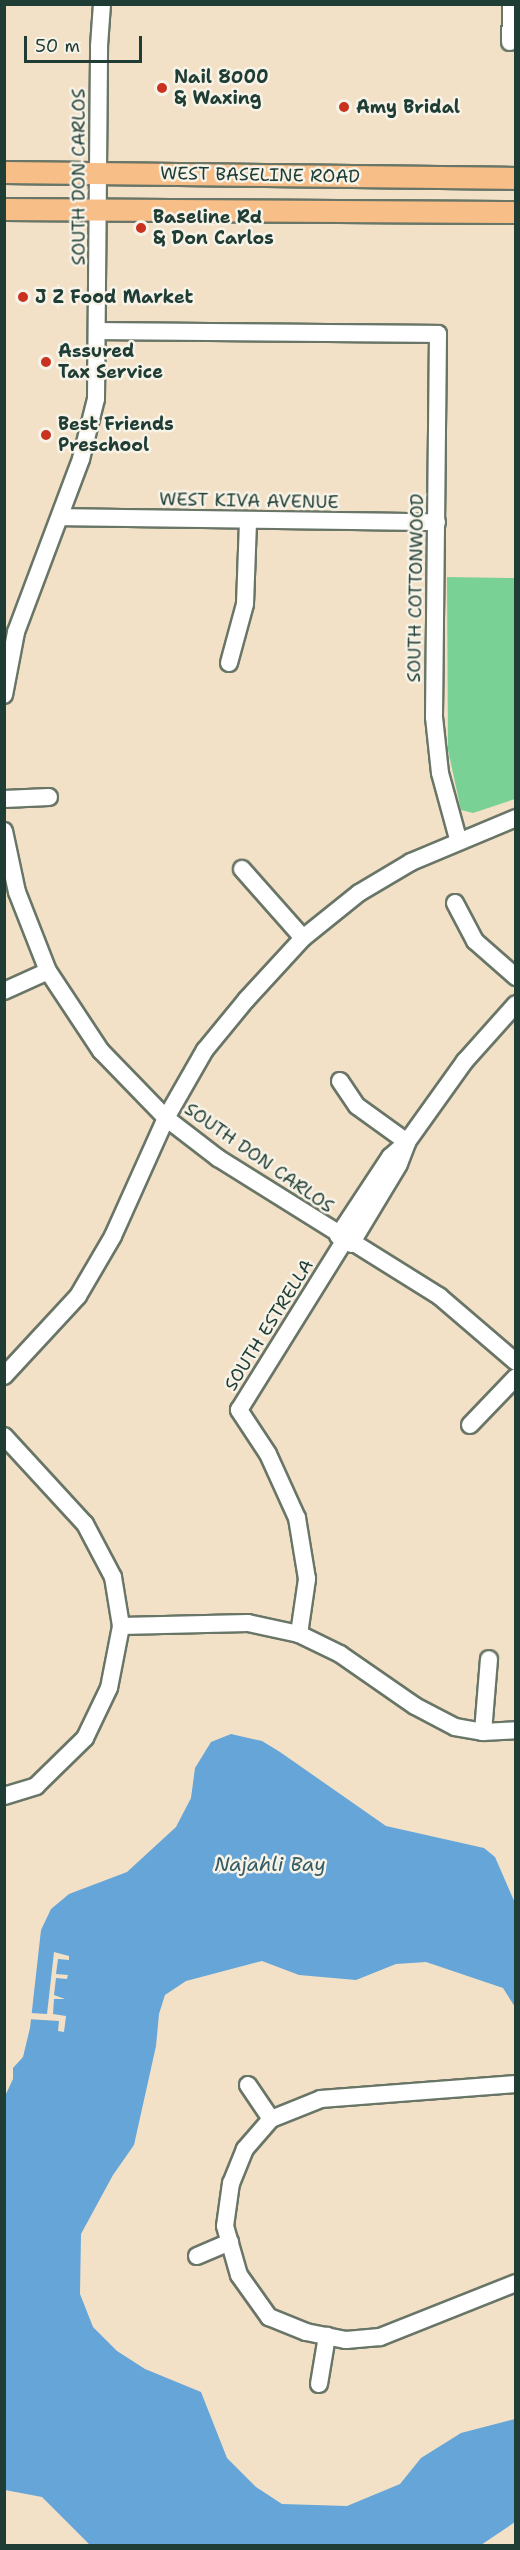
<!DOCTYPE html>
<style>
body{margin:0}
#map{position:relative;width:520px;height:2550px;overflow:hidden;background:#f3e1c7;font-family:"Shantell Sans",sans-serif}
div>[style]{position:absolute}
.green>*{inset:0;background:#7ad196}
.water>*{inset:0;background:#66a5d8}
.pier>*{inset:0;background:#f3e1c7}
.roads{filter:drop-shadow(2px 0 #697667) drop-shadow(-2px 0 #697667) drop-shadow(0 2px #697667) drop-shadow(0 -2px #697667)}
.minor>*{height:16px;margin:-8px;padding:0 8px;transform-origin:8px;border-radius:8px;background:#fff}
.major>*{height:21px;margin:-10.5px;padding:0 10.5px;transform-origin:10.5px;border-radius:10.5px;background:#f7be87}
.dots>*{width:16px;height:16px;translate:-50% -50%;box-sizing:border-box;border:3px solid #f7f3e8;border-radius:50%}
span{translate:-50% -50%;white-space:nowrap;text-align:center;line-height:1.15;-webkit-text-stroke:5px #f7f3e8;paint-order:stroke}
.poi-label{font-size:18px;color:#1f3d34;font-weight:700}
.left{translate:0 -50%;text-align:left}
.street-label{font-size:18px;color:#1f3d34}
.water-label{font-size:20px;color:#345c65;font-style:italic}
.frame{position:absolute;inset:0;border:6px solid #1f3d34;pointer-events:none}
.scale{position:absolute;left:24px;top:36px;width:118px;height:27px;box-sizing:border-box;border:3px solid #1f3d34;border-top:0;padding-left:8px;font-size:18px;line-height:21px;white-space:nowrap;color:#1f3d34;-webkit-text-stroke:4px #f7f3e8;paint-order:stroke}
</style>
<div id="map">
<div class="green">
<div style="clip-path:polygon(447px 577px,515px 578px,515px 799px,473px 813px,461px 810px,448px 750px)"></div>
</div>
<div class="water">
<div style="clip-path:polygon(231px 1734px,262px 1741px,280px 1752px,386px 1826px,484px 1848px,495px 1857px,515px 1903px,515px 2007px,503px 1988px,426px 1962px,396px 1964px,356px 1980px,299px 1975px,262px 1961px,186px 1981px,165px 1995px,159px 2014px,156px 2046px,134px 2145px,113px 2175px,81px 2234px,80px 2294px,93px 2327px,117px 2351px,145px 2369px,201px 2392px,227px 2458px,256px 2487px,282px 2504px,347px 2506px,400px 2484px,421px 2458px,461px 2433px,515px 2419px,515px 2522px,481px 2545px,90px 2545px,42px 2497px,5px 2490px,5px 2096px,13px 2079px,13px 2068px,23px 2057px,30px 2028px,41px 1930px,51px 1909px,69px 1894px,127px 1872px,176px 1827px,191px 1798px,195px 1768px,211px 1742px)"></div>
</div>
<div class="pier">
<div style="clip-path:polygon(54px 1952px,69px 1956px,69px 1960px,58px 1959px,56px 1974px,68px 1975px,67px 1979px,56px 1978px,54px 1995px,65px 1999px,54px 1999px,53px 2014px,66px 2016px,64px 2032px,58px 2031px,59px 2021px,27px 2019px,33px 1953px,36px 1953px,31px 2013px,47px 2014px)"></div>
</div>
<div class="roads">
<div class="minor">
<div style="left:510px;top:42px;width:38px;rotate:-88deg"></div>
<div style="left:99px;top:331px;width:339px;rotate:0.5deg"></div>
<div style="left:438px;top:334px;width:383px;rotate:90.6deg"></div>
<div style="left:434px;top:717px;width:56px;rotate:83.9deg"></div>
<div style="left:440px;top:773px;width:68px;rotate:74.7deg"></div>
<div style="left:60px;top:517px;width:377px;rotate:0.8deg"></div>
<div style="left:229px;top:663px;width:61px;rotate:-74.8deg"></div>
<div style="left:245px;top:604px;width:82px;rotate:-87.9deg"></div>
<div style="left:4px;top:695px;width:64px;rotate:-79.2deg"></div>
<div style="left:16px;top:632px;width:185px;rotate:-69.4deg"></div>
<div style="left:81px;top:459px;width:62px;rotate:-76deg"></div>
<div style="left:96px;top:399px;width:353px;rotate:-89.5deg"></div>
<div style="left:99px;top:46px;width:42px;rotate:-85.9deg"></div>
<div style="left:4px;top:799px;width:45px;rotate:-2.5deg"></div>
<div style="left:4px;top:831px;width:62px;rotate:78deg"></div>
<div style="left:17px;top:892px;width:85px;rotate:68.6deg"></div>
<div style="left:48px;top:971px;width:96px;rotate:56.5deg"></div>
<div style="left:101px;top:1051px;width:93px;rotate:45.9deg"></div>
<div style="left:166px;top:1118px;width:66px;rotate:37.6deg"></div>
<div style="left:218px;top:1158px;width:261px;rotate:32deg"></div>
<div style="left:439px;top:1296px;width:101px;rotate:40.6deg"></div>
<div style="left:242px;top:869px;width:92px;rotate:48.5deg"></div>
<div style="left:455px;top:903px;width:43px;rotate:62.2deg"></div>
<div style="left:475px;top:941px;width:55px;rotate:41.3deg"></div>
<div style="left:4px;top:991px;width:48px;rotate:-24.4deg"></div>
<div style="left:340px;top:1081px;width:30px;rotate:56deg"></div>
<div style="left:357px;top:1106px;width:62px;rotate:35.8deg"></div>
<div style="left:338px;top:1236px;width:95px;rotate:-56.6deg"></div>
<div style="left:390px;top:1157px;width:23px;rotate:-41deg"></div>
<div style="left:407px;top:1142px;width:100px;rotate:-54.4deg"></div>
<div style="left:465px;top:1061px;width:76px;rotate:-48.2deg"></div>
<div style="left:351px;top:1244px;width:93px;rotate:-59deg"></div>
<div style="left:399px;top:1164px;width:22px;rotate:-69deg"></div>
<div style="left:4px;top:1376px;width:109px;rotate:-47.2deg"></div>
<div style="left:78px;top:1296px;width:69px;rotate:-59.7deg"></div>
<div style="left:113px;top:1236px;width:129px;rotate:-65.8deg"></div>
<div style="left:166px;top:1118px;width:78px;rotate:-60.2deg"></div>
<div style="left:205px;top:1050px;width:65px;rotate:-50.6deg"></div>
<div style="left:246px;top:1000px;width:84px;rotate:-47.4deg"></div>
<div style="left:303px;top:938px;width:72px;rotate:-38.8deg"></div>
<div style="left:359px;top:893px;width:61px;rotate:-30.8deg"></div>
<div style="left:411px;top:862px;width:114px;rotate:-22.7deg"></div>
<div style="left:470px;top:1425px;width:66px;rotate:-46.2deg"></div>
<div style="left:4px;top:1436px;width:120px;rotate:47.4deg"></div>
<div style="left:85px;top:1524px;width:60px;rotate:62.2deg"></div>
<div style="left:113px;top:1577px;width:50px;rotate:80.7deg"></div>
<div style="left:299px;top:1634px;width:56px;rotate:-81.7deg"></div>
<div style="left:307px;top:1579px;width:62px;rotate:-99.3deg"></div>
<div style="left:297px;top:1518px;width:70px;rotate:-114.4deg"></div>
<div style="left:268px;top:1454px;width:53px;rotate:-123.4deg"></div>
<div style="left:239px;top:1410px;width:200px;rotate:-58.1deg"></div>
<div style="left:483px;top:1732px;width:73px;rotate:-85.3deg"></div>
<div style="left:4px;top:1796px;width:34px;rotate:-17deg"></div>
<div style="left:36px;top:1786px;width:69px;rotate:-44.4deg"></div>
<div style="left:85px;top:1738px;width:55px;rotate:-64.4deg"></div>
<div style="left:109px;top:1688px;width:63px;rotate:-79deg"></div>
<div style="left:121px;top:1626px;width:127px;rotate:-1.4deg"></div>
<div style="left:248px;top:1623px;width:52px;rotate:12.2deg"></div>
<div style="left:299px;top:1634px;width:46px;rotate:26deg"></div>
<div style="left:340px;top:1654px;width:91px;rotate:34.7deg"></div>
<div style="left:415px;top:1706px;width:45px;rotate:27.7deg"></div>
<div style="left:455px;top:1727px;width:28px;rotate:10deg"></div>
<div style="left:483px;top:1732px;width:33px;rotate:-3deg"></div>
<div style="left:516px;top:2084px;width:196px;rotate:175.6deg"></div>
<div style="left:321px;top:2099px;width:54px;rotate:158.2deg"></div>
<div style="left:271px;top:2119px;width:40px;rotate:131deg"></div>
<div style="left:245px;top:2149px;width:37px;rotate:112deg"></div>
<div style="left:231px;top:2183px;width:43px;rotate:97.9deg"></div>
<div style="left:225px;top:2226px;width:51px;rotate:74.1deg"></div>
<div style="left:239px;top:2275px;width:52px;rotate:54.5deg"></div>
<div style="left:269px;top:2317px;width:40px;rotate:22deg"></div>
<div style="left:306px;top:2332px;width:41px;rotate:11.3deg"></div>
<div style="left:346px;top:2340px;width:34px;rotate:-5deg"></div>
<div style="left:380px;top:2337px;width:146px;rotate:-21.7deg"></div>
<div style="left:248px;top:2085px;width:41px;rotate:55.9deg"></div>
<div style="left:197px;top:2256px;width:36px;rotate:-23deg"></div>
<div style="left:319px;top:2384px;width:49px;rotate:-80.5deg"></div>
</div>
<div class="major">
<div style="left:4px;top:172px;width:512px;rotate:0.67deg"></div>
<div style="left:4px;top:209px;width:512px;rotate:0.34deg"></div>
</div>
</div>
<div class="dots">
<div style="left:162px;top:88px;background:#c8321e"></div>
<div style="left:344px;top:107px;background:#c8321e"></div>
<div style="left:141px;top:228px;background:#c8321e"></div>
<div style="left:23px;top:297px;background:#c8321e"></div>
<div style="left:46px;top:362px;background:#c8321e"></div>
<div style="left:46px;top:435px;background:#c8321e"></div>
</div>
<div class="poi-label">
<span class="left" style="left:174px;top:88px">Nail 8000<br>&amp; Waxing</span>
<span class="left" style="left:356px;top:107px">Amy Bridal</span>
<span class="left" style="left:153px;top:228px">Baseline Rd<br>&amp; Don Carlos</span>
<span class="left" style="left:35px;top:297px">J Z Food Market</span>
<span class="left" style="left:58px;top:362px">Assured<br>Tax Service</span>
<span class="left" style="left:58px;top:435px">Best Friends<br>Preschool</span>
</div>
<div class="street-label">
<span style="left:260px;top:175px;rotate:1deg">WEST BASELINE ROAD</span>
<span style="left:79px;top:177px;rotate:-90deg">SOUTH DON CARLOS</span>
<span style="left:249px;top:501px;rotate:1deg">WEST KIVA AVENUE</span>
<span style="left:416px;top:588px;rotate:-89deg">SOUTH COTTONWOOD</span>
<span style="left:259px;top:1158px;rotate:35deg">SOUTH DON CARLOS</span>
<span style="left:269px;top:1325px;rotate:-58deg">SOUTH ESTRELLA</span>
</div>
<div class="water-label">
<span style="left:270px;top:1864px">Najahli Bay</span>
</div>
<div class="frame"></div>
<div class="scale">50 m</div>
</div>
